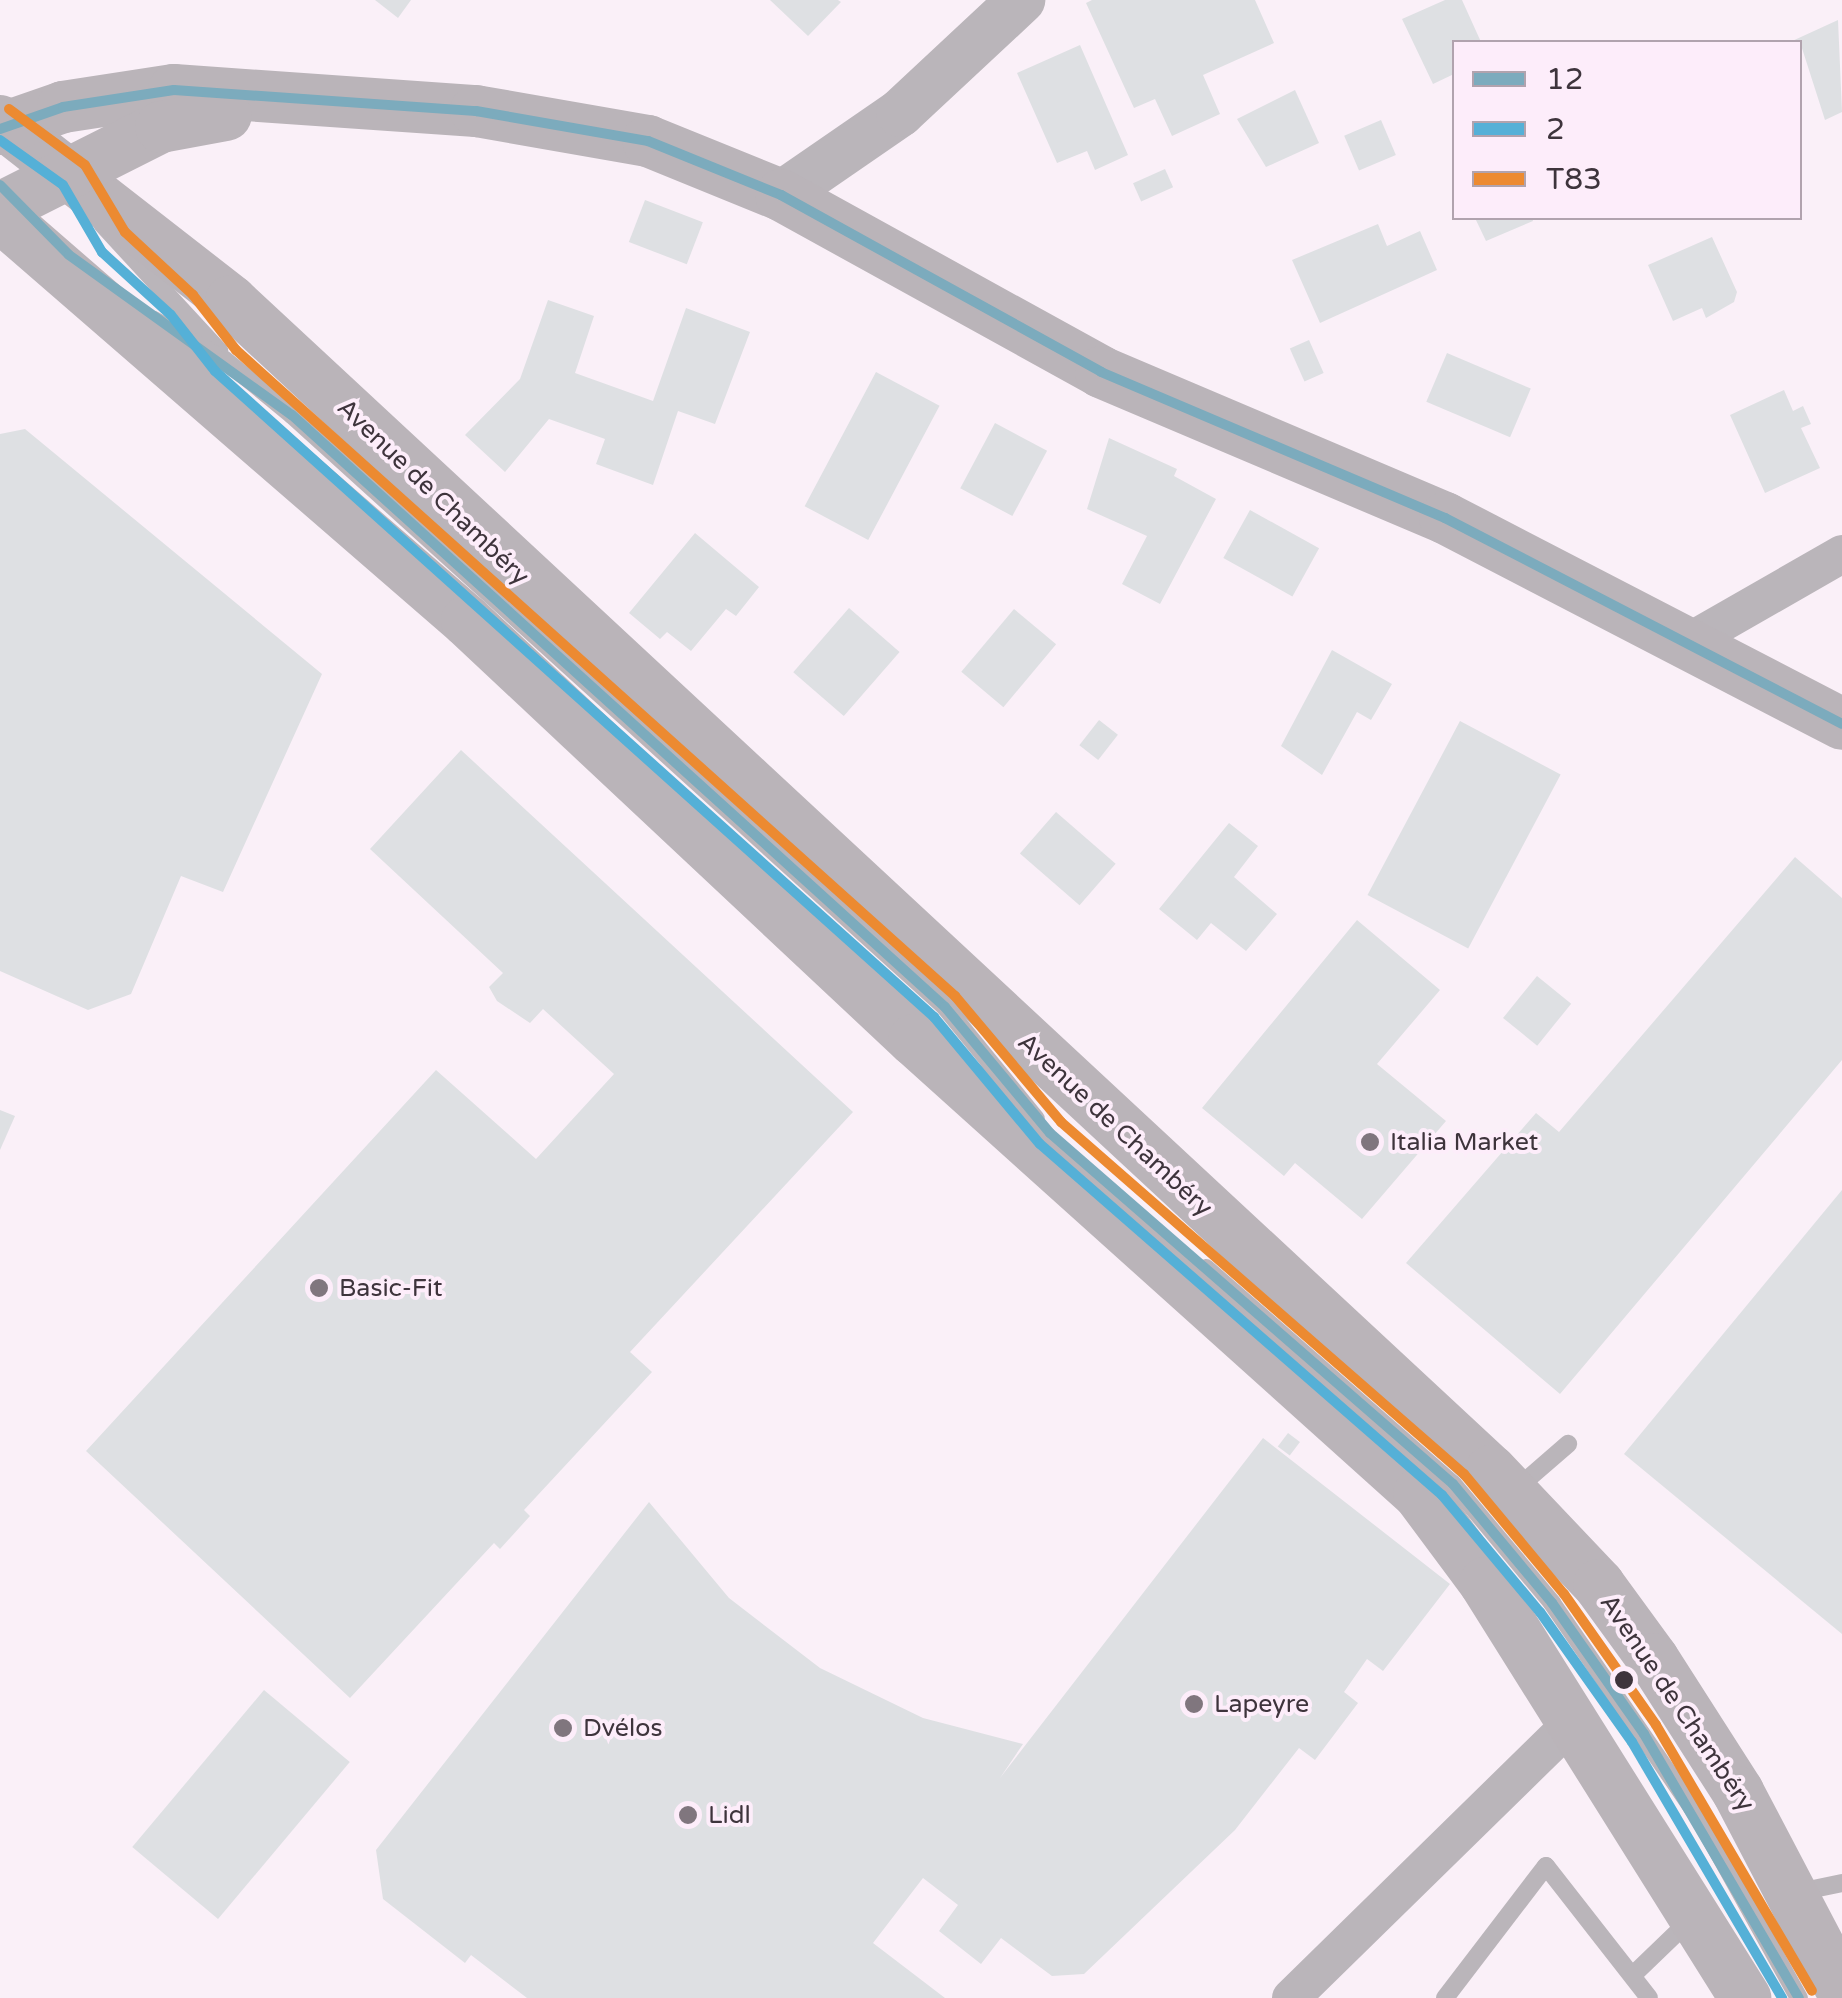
<!DOCTYPE html>
<meta charset="utf-8">
<style>
body{margin:0}
#map{position:relative;width:1842px;height:1998px;overflow:hidden;background:#faf0f8;font-family:"Varela Round",sans-serif}
div>[style]{position:absolute}
.building>*{inset:0;background:#dee0e3;transform-origin:0 0}
.service>*{height:18px;margin:-9px;padding:0 9px;transform-origin:9px;border-radius:9px;background:#bab5ba}
.minor>*{height:38px;margin:-19px;padding:0 19px;transform-origin:19px;border-radius:19px;background:#bab5ba}
.tertiary>*{height:48px;margin:-24px;padding:0 24px;transform-origin:24px;border-radius:24px;background:#bab5ba}
.secondary>*{height:52px;margin:-26px;padding:0 26px;transform-origin:26px;border-radius:26px;background:#bab4b9}
.bus-1>*{height:10px;margin:-5px;padding:0 5px;transform-origin:5px;border-radius:5px;background:#7cabbd}
.bus-2>*{height:10px;margin:-5px;padding:0 5px;transform-origin:5px;border-radius:5px;background:#55b0d7}
.bus-3>*{height:10px;margin:-5px;padding:0 5px;transform-origin:5px;border-radius:5px;background:#ec8a31}
.dots>*{width:28px;height:28px;translate:-50% -50%;box-sizing:border-box;border:5px solid #fdedfa;border-radius:50%}
span{translate:-50% -50%;white-space:nowrap;text-align:center;line-height:1.15;-webkit-text-stroke:8px #fdedfa;paint-order:stroke}
.street-label{font-size:25px;color:#3e343c}
.poi-label{font-size:25px;color:#3e343c}
.left{translate:0 -50%;text-align:left}
.legend{position:absolute;left:1452px;top:40px;width:350px;height:180px;box-sizing:border-box;background:#fdedfa;border:2px solid #b1a3ae;margin:0;padding:12px 18px;list-style:none;font-size:30px;color:#3e343c}
.legend li{display:flex;align-items:center;gap:20px;height:50px}
.legend b{width:50px;border:2px solid #b1a3ae}
</style>
<div id="map">
<div class="building">
<div style="clip-path:polygon(375px 0,411px 0,398px 18px)"></div>
<div style="clip-path:polygon(770px 0,838px 0,841px 2px,808px 36px)"></div>
<div style="clip-path:polygon(1092px 0,1255px 0,1274px 43px,1203px 75px,1220px 114px,1172px 136px,1155px 99px,1134px 108px,1086px 3px)"></div>
<div style="clip-path:polygon(1445px 0,1462px 0,1481px 42px,1454px 42px,1454px 74px,1433px 84px,1402px 19px)"></div>
<div style="clip-path:polygon(1838px 20px,1842px 112px,1825px 120px,1800px 42px,1790px 42px)"></div>
<div style="clip-path:polygon(1080px 45px,1128px 155px,1095px 170px,1087px 151px,1057px 163px,1017px 73px)"></div>
<div style="clip-path:polygon(1295px 90px,1319px 143px,1266px 167px,1237px 119px)"></div>
<div style="left:1381px;top:120px;width:38px;height:40px;rotate:67deg"></div>
<div style="left:1165px;top:169px;width:20px;height:35px;rotate:66deg"></div>
<div style="left:645px;top:200px;width:62px;height:45px;rotate:21deg"></div>
<div style="clip-path:polygon(1475px 218px,1532px 218px,1533px 221px,1486px 241px)"></div>
<div style="clip-path:polygon(1378px 224px,1387px 246px,1420px 231px,1437px 270px,1320px 323px,1292px 260px)"></div>
<div style="clip-path:polygon(1712px 237px,1737px 292px,1734px 302px,1706px 318px,1702px 308px,1673px 321px,1648px 265px)"></div>
<div style="clip-path:polygon(548px 300px,594px 316px,575px 373px,653px 401px,686px 308px,750px 332px,715px 424px,678px 411px,653px 485px,596px 464px,605px 439px,549px 419px,505px 472px,465px 435px,520px 379px)"></div>
<div style="left:1309px;top:340px;width:36px;height:21px;rotate:66deg"></div>
<div style="left:1447px;top:353px;width:91px;height:53px;rotate:23deg"></div>
<div style="left:876px;top:372px;width:72px;height:152px;rotate:28deg"></div>
<div style="clip-path:polygon(1784px 390px,1793px 411px,1803px 406px,1811px 424px,1801px 428px,1820px 468px,1765px 493px,1730px 415px)"></div>
<div style="left:995px;top:423px;width:59px;height:74px;rotate:28deg"></div>
<div style="clip-path:polygon(25px 429px,322px 674px,223px 892px,181px 876px,131px 994px,88px 1010px,0 971px,0 434px)"></div>
<div style="clip-path:polygon(1109px 438px,1177px 469px,1174px 476px,1216px 499px,1160px 604px,1122px 584px,1147px 536px,1087px 509px)"></div>
<div style="left:1250px;top:510px;width:79px;height:55px;rotate:29deg"></div>
<div style="clip-path:polygon(695px 533px,759px 587px,736px 616px,726px 609px,691px 651px,667px 632px,660px 639px,629px 613px)"></div>
<div style="left:849px;top:608px;width:67px;height:85px;rotate:41deg"></div>
<div style="left:1014px;top:609px;width:55px;height:82px;rotate:40deg"></div>
<div style="clip-path:polygon(1332px 650px,1392px 684px,1371px 720px,1357px 712px,1322px 775px,1281px 746px)"></div>
<div style="left:1099px;top:720px;width:24px;height:32px;rotate:38deg"></div>
<div style="left:1460px;top:721px;width:114px;height:197px;rotate:28deg"></div>
<div style="clip-path:polygon(461px 750px,853px 1112px,630px 1352px,652px 1372px,524px 1510px,530px 1516px,500px 1549px,494px 1543px,350px 1698px,86px 1451px,436px 1070px,536px 1159px,614px 1074px,543px 1009px,530px 1023px,497px 1001px,489px 987px,503px 973px,370px 849px)"></div>
<div style="left:1056px;top:812px;width:79px;height:55px;rotate:41deg"></div>
<div style="clip-path:polygon(1229px 823px,1258px 846px,1234px 877px,1277px 914px,1246px 951px,1211px 923px,1197px 940px,1159px 909px)"></div>
<div style="clip-path:polygon(1795px 857px,1842px 898px,1842px 1060px,1560px 1394px,1406px 1263px,1536px 1113px,1559px 1132px)"></div>
<div style="clip-path:polygon(1357px 920px,1440px 990px,1377px 1064px,1446px 1121px,1362px 1219px,1295px 1163px,1284px 1176px,1202px 1108px)"></div>
<div style="left:1537px;top:976px;width:44px;height:54px;rotate:39deg"></div>
<div style="clip-path:polygon(0 1110px,15px 1116px,0 1150px)"></div>
<div style="clip-path:polygon(1842px 1190px,1842px 1634px,1624px 1454px)"></div>
<div style="left:1288px;top:1433px;width:15px;height:17px;rotate:37deg"></div>
<div style="clip-path:polygon(1263px 1438px,1450px 1584px,1383px 1671px,1367px 1659px,1344px 1692px,1358px 1703px,1315px 1760px,1299px 1748px,1235px 1830px,1084px 1974px,1052px 1976px,1001px 1938px,981px 1964px,939px 1931px,958px 1905px,923px 1878px,873px 1943px,945px 1998px,527px 1998px,471px 1955px,465px 1963px,383px 1899px,376px 1850px,649px 1502px,729px 1598px,820px 1668px,923px 1718px,1023px 1744px,1000px 1778px)"></div>
<div style="left:264px;top:1690px;width:112px;height:205px;rotate:40deg"></div>
</div>
<div class="service">
<div style="left:102px;top:224px;width:173px;rotate:47.3deg"></div>
<div style="left:154px;top:320px;width:81px;rotate:29.4deg"></div>
<div style="left:225px;top:360px;width:87px;rotate:39.4deg"></div>
<div style="left:292px;top:415px;width:881px;rotate:42.19deg"></div>
<div style="left:945px;top:1007px;width:144px;rotate:50.9deg"></div>
<div style="left:1206px;top:1268px;width:328px;rotate:41.2deg"></div>
<div style="left:1453px;top:1484px;width:155px;rotate:50.2deg"></div>
<div style="left:1552px;top:1603px;width:258px;rotate:55.6deg"></div>
<div style="left:1698px;top:1816px;width:208px;rotate:61deg"></div>
<div style="left:1516px;top:1489px;width:69px;rotate:-40.9deg"></div>
<div style="left:1794px;top:1893px;width:49px;rotate:-11.8deg"></div>
<div style="left:1634px;top:1974px;width:76px;rotate:-43.9deg"></div>
<div style="left:1445px;top:1998px;width:166px;rotate:-52.6deg"></div>
<div style="left:1546px;top:1866px;width:167px;rotate:52deg"></div>
</div>
<div class="minor">
<div style="left:1692px;top:640px;width:173px;rotate:-29.8deg"></div>
<div style="left:1291px;top:1998px;width:390px;rotate:-44.4deg"></div>
</div>
<div class="tertiary">
<div style="left:781px;top:195px;width:145px;rotate:-34.6deg"></div>
<div style="left:900px;top:113px;width:166px;rotate:-43deg"></div>
</div>
<div class="secondary">
<div style="left:0;top:121px;width:293px;rotate:37.9deg"></div>
<div style="left:231px;top:301px;width:1719px;rotate:42.88deg"></div>
<div style="left:1491px;top:1471px;width:157px;rotate:46.5deg"></div>
<div style="left:1599px;top:1585px;width:92px;rotate:53.9deg"></div>
<div style="left:1653px;top:1659px;width:158px;rotate:57.4deg"></div>
<div style="left:1738px;top:1792px;width:224px;rotate:62.3deg"></div>
<div style="left:0;top:129px;width:67px;rotate:-19.2deg"></div>
<div style="left:63px;top:107px;width:112px;rotate:-8.7deg"></div>
<div style="left:174px;top:90px;width:303px;rotate:4deg"></div>
<div style="left:476px;top:111px;width:175px;rotate:9.9deg"></div>
<div style="left:648px;top:141px;width:144px;rotate:22.1deg"></div>
<div style="left:781px;top:195px;width:366px;rotate:28.9deg"></div>
<div style="left:1101px;top:372px;width:374px;rotate:23deg"></div>
<div style="left:1445px;top:518px;width:447px;rotate:27.4deg"></div>
<div style="left:0;top:208px;width:180px;rotate:-26.7deg"></div>
<div style="left:161px;top:127px;width:66px;rotate:-10.5deg"></div>
<div style="left:0;top:216px;width:618px;rotate:40.93deg"></div>
<div style="left:467px;top:621px;width:613px;rotate:43.15deg"></div>
<div style="left:914px;top:1040px;width:679px;rotate:41.96deg"></div>
<div style="left:1419px;top:1494px;width:111px;rotate:53.4deg"></div>
<div style="left:1485px;top:1583px;width:490px;rotate:57.9deg"></div>
</div>
<div class="bus-1">
<div style="left:0;top:129px;width:67px;rotate:-19.2deg"></div>
<div style="left:63px;top:107px;width:112px;rotate:-8.7deg"></div>
<div style="left:174px;top:90px;width:303px;rotate:4deg"></div>
<div style="left:476px;top:111px;width:175px;rotate:9.9deg"></div>
<div style="left:648px;top:141px;width:144px;rotate:22.1deg"></div>
<div style="left:781px;top:195px;width:366px;rotate:28.9deg"></div>
<div style="left:1101px;top:372px;width:374px;rotate:23deg"></div>
<div style="left:1445px;top:518px;width:447px;rotate:27.4deg"></div>
<div style="left:0;top:185px;width:98px;rotate:45.4deg"></div>
<div style="left:69px;top:255px;width:274px;rotate:35.7deg"></div>
<div style="left:292px;top:415px;width:881px;rotate:42.19deg"></div>
<div style="left:945px;top:1007px;width:164px;rotate:50.2deg"></div>
<div style="left:1050px;top:1133px;width:534px;rotate:41.05deg"></div>
<div style="left:1453px;top:1484px;width:155px;rotate:50.2deg"></div>
<div style="left:1552px;top:1603px;width:160px;rotate:54.9deg"></div>
<div style="left:1644px;top:1734px;width:306px;rotate:59.6deg"></div>
</div>
<div class="bus-2">
<div style="left:0;top:140px;width:77px;rotate:35.5deg"></div>
<div style="left:63px;top:185px;width:78px;rotate:59.8deg"></div>
<div style="left:102px;top:252px;width:93px;rotate:42.4deg"></div>
<div style="left:171px;top:315px;width:71px;rotate:51.8deg"></div>
<div style="left:215px;top:371px;width:967px;rotate:41.94deg"></div>
<div style="left:934px;top:1017px;width:165px;rotate:50.2deg"></div>
<div style="left:1040px;top:1144px;width:534px;rotate:41.13deg"></div>
<div style="left:1442px;top:1495px;width:153px;rotate:50.1deg"></div>
<div style="left:1540px;top:1612px;width:159px;rotate:54.7deg"></div>
<div style="left:1632px;top:1742px;width:297px;rotate:59.6deg"></div>
</div>
<div class="bus-3">
<div style="left:9px;top:109px;width:94px;rotate:36.4deg"></div>
<div style="left:85px;top:165px;width:78px;rotate:59.2deg"></div>
<div style="left:125px;top:232px;width:93px;rotate:42.8deg"></div>
<div style="left:193px;top:295px;width:70px;rotate:52deg"></div>
<div style="left:236px;top:350px;width:967px;rotate:41.94deg"></div>
<div style="left:955px;top:996px;width:165px;rotate:49.9deg"></div>
<div style="left:1061px;top:1122px;width:535px;rotate:41.14deg"></div>
<div style="left:1464px;top:1474px;width:156px;rotate:50.2deg"></div>
<div style="left:1564px;top:1594px;width:160px;rotate:54.9deg"></div>
<div style="left:1656px;top:1725px;width:308px;rotate:59.6deg"></div>
</div>
<div class="dots">
<div style="left:1370px;top:1142px;background:#80767e"></div>
<div style="left:319px;top:1288px;background:#80767e"></div>
<div style="left:1624px;top:1680px;background:#3e343c"></div>
<div style="left:1194px;top:1704px;background:#80767e"></div>
<div style="left:563px;top:1728px;background:#80767e"></div>
<div style="left:688px;top:1815px;background:#80767e"></div>
</div>
<div class="street-label">
<span style="left:433px;top:492px;rotate:44deg">Avenue de Chambéry</span>
<span style="left:1115px;top:1125px;rotate:43deg">Avenue de Chambéry</span>
<span style="left:1677px;top:1703px;rotate:56deg">Avenue de Chambéry</span>
</div>
<div class="poi-label">
<span class="left" style="left:1390px;top:1142px">Italia Market</span>
<span class="left" style="left:339px;top:1288px">Basic-Fit</span>
<span class="left" style="left:1214px;top:1704px">Lapeyre</span>
<span class="left" style="left:583px;top:1728px">Dvélos</span>
<span class="left" style="left:708px;top:1815px">Lidl</span>
</div>
<ul class="legend">
<li><b style="height:12px;background:#7cabbd"></b>12</li>
<li><b style="height:12px;background:#55b0d7"></b>2</li>
<li><b style="height:12px;background:#ec8a31"></b>T83</li>
</ul>
</div>
